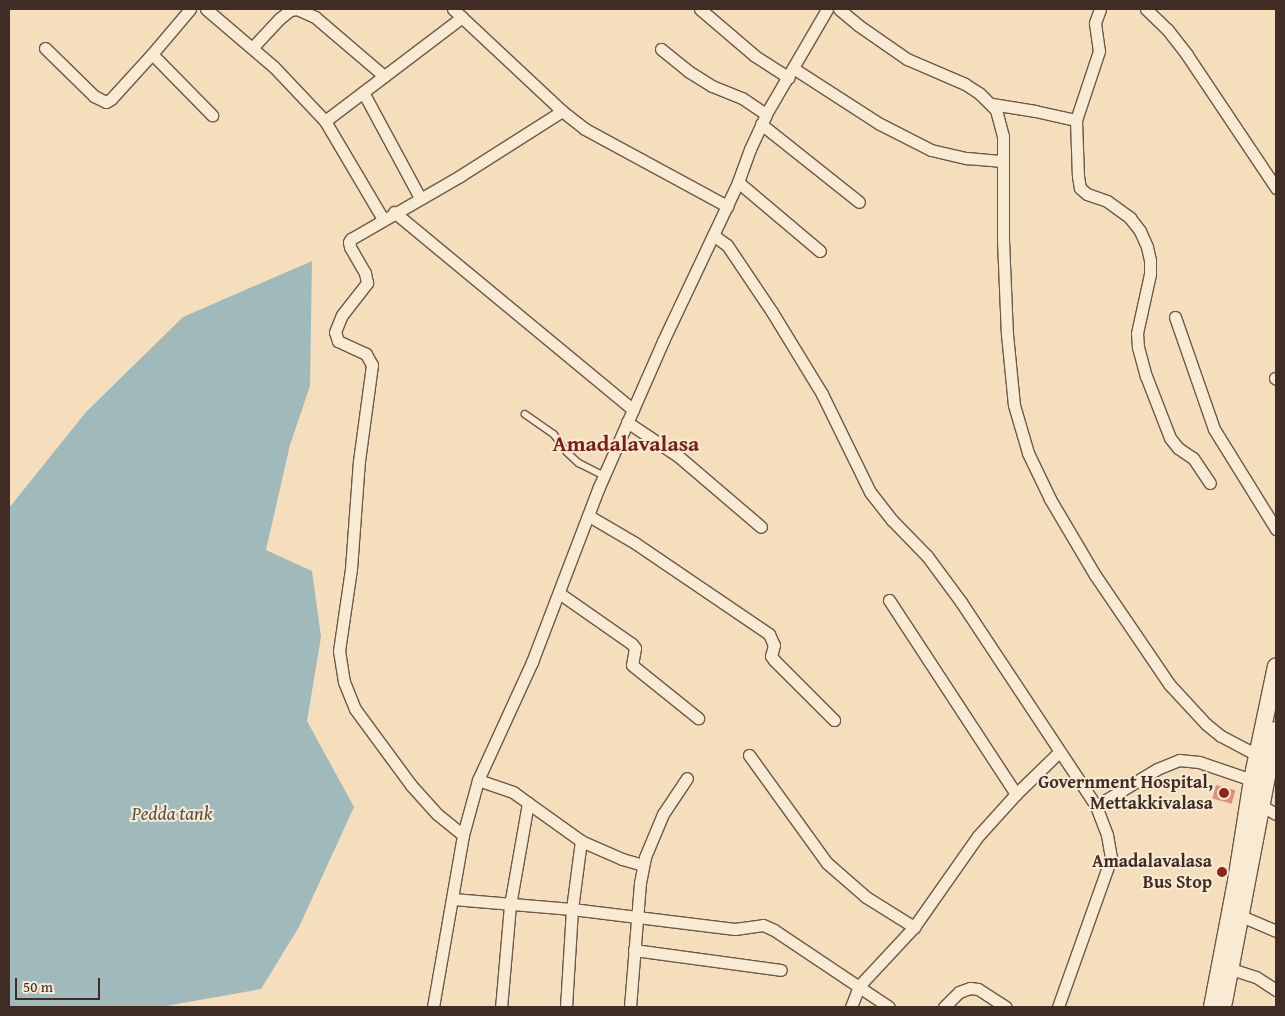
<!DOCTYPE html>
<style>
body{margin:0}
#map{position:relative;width:1285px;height:1016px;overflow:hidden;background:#f5debc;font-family:"Gentium Book Plus",serif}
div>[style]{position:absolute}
.water>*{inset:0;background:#a0b9bb}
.building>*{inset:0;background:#d7927c;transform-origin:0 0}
.roads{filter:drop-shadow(1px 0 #6c584b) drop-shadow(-1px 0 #6c584b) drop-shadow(0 1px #6c584b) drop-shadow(0 -1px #6c584b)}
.service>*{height:5.5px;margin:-2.75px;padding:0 2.75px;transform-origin:2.75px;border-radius:2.75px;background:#f8ead3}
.minor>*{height:11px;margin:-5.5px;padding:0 5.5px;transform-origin:5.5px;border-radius:5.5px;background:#f8ead3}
.secondary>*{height:16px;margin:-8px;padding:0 8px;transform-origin:8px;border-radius:8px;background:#f8ead3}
.dots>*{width:14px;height:14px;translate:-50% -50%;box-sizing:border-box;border:2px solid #f8ead3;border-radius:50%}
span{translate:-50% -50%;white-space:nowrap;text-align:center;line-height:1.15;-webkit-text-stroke:4px #f8ead3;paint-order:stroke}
.poi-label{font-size:18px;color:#3e2c25;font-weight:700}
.right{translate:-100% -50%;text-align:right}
.water-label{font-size:19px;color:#564f4a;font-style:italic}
.district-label{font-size:22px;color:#7a1f14;font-weight:700}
.frame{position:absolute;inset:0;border:10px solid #3e2c25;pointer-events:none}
.scale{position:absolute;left:15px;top:978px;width:85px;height:22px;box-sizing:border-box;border:2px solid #3e2c25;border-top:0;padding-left:6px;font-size:15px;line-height:18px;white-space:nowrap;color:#3e2c25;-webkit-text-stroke:4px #f8ead3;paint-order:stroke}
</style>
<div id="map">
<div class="water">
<div style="clip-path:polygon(312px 261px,310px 386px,290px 445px,266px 550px,312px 571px,321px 637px,307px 721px,354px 807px,299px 927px,261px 989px,160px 1007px,9px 1007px,9px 508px,86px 412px,183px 317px)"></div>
</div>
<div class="building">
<div style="left:1216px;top:785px;width:20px;height:14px;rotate:15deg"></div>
</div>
<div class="roads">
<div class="service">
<div style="left:525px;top:414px;width:35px;rotate:35deg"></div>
<div style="left:554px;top:434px;width:22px;rotate:54deg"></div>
<div style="left:567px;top:452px;width:16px;rotate:43deg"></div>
<div style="left:579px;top:463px;width:28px;rotate:27deg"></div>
</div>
<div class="minor">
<div style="left:206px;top:9px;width:89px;rotate:40.5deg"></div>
<div style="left:274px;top:67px;width:74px;rotate:46.6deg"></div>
<div style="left:325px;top:121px;width:114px;rotate:59.4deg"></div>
<div style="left:453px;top:9px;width:149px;rotate:43.1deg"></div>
<div style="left:562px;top:111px;width:29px;rotate:38deg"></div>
<div style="left:585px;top:129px;width:162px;rotate:28.5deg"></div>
<div style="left:700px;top:9px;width:72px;rotate:40.5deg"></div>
<div style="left:755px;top:56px;width:40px;rotate:32.9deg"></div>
<div style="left:839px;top:9px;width:25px;rotate:40deg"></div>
<div style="left:858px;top:25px;width:60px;rotate:34.8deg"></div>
<div style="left:907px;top:59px;width:63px;rotate:23.3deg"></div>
<div style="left:965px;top:84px;width:17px;rotate:33deg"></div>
<div style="left:979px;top:93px;width:24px;rotate:45deg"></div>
<div style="left:996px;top:110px;width:27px;rotate:75deg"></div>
<div style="left:1003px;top:136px;width:104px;rotate:90deg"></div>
<div style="left:1003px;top:240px;width:94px;rotate:87.6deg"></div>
<div style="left:1007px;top:334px;width:71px;rotate:84.4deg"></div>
<div style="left:1014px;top:405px;width:50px;rotate:73.7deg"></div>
<div style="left:1028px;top:453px;width:51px;rotate:64.4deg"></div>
<div style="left:1050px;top:499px;width:88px;rotate:59.4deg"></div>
<div style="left:1095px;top:575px;width:132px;rotate:55.8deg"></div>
<div style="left:1169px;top:684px;width:54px;rotate:47.2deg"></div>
<div style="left:1206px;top:724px;width:19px;rotate:39deg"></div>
<div style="left:1221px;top:736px;width:41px;rotate:27.8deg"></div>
<div style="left:1100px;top:9px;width:15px;rotate:110deg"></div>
<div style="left:1095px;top:23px;width:28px;rotate:82deg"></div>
<div style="left:1099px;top:51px;width:73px;rotate:108.4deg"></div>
<div style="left:1076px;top:120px;width:56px;rotate:88deg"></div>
<div style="left:1078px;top:176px;width:12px;rotate:81deg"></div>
<div style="left:1080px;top:188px;width:9px;rotate:41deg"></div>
<div style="left:1087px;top:194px;width:21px;rotate:19deg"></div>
<div style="left:1107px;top:201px;width:29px;rotate:36deg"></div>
<div style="left:1130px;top:218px;width:16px;rotate:52deg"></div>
<div style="left:1140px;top:231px;width:17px;rotate:66deg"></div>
<div style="left:1147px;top:247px;width:13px;rotate:77deg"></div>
<div style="left:1150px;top:260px;width:14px;rotate:90deg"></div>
<div style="left:1150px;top:274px;width:60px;rotate:102.4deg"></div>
<div style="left:1137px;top:333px;width:14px;rotate:86deg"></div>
<div style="left:1138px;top:347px;width:30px;rotate:75deg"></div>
<div style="left:1146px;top:376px;width:66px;rotate:68.8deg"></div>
<div style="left:1170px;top:438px;width:13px;rotate:51deg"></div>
<div style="left:1178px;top:448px;width:18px;rotate:34deg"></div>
<div style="left:1193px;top:458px;width:30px;rotate:56deg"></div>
<div style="left:1146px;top:9px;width:29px;rotate:44deg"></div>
<div style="left:1167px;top:29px;width:33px;rotate:52deg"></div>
<div style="left:1187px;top:55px;width:160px;rotate:56.2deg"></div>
<div style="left:45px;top:48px;width:69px;rotate:44.4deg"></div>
<div style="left:94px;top:96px;width:13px;rotate:27deg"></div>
<div style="left:106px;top:102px;width:6px;rotate:-31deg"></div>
<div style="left:111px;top:99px;width:61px;rotate:-47.7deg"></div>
<div style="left:152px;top:54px;width:59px;rotate:-49.8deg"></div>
<div style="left:252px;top:48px;width:40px;rotate:-47deg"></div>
<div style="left:279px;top:19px;width:14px;rotate:-39deg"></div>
<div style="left:290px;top:10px;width:7px;rotate:-8deg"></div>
<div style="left:297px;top:9px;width:20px;rotate:24deg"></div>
<div style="left:315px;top:17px;width:91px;rotate:40.5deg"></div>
<div style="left:661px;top:49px;width:35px;rotate:39deg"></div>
<div style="left:688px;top:71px;width:28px;rotate:32deg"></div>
<div style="left:712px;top:86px;width:32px;rotate:22deg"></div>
<div style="left:742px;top:98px;width:29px;rotate:34deg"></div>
<div style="left:152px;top:54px;width:86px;rotate:45.5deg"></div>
<div style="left:793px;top:68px;width:103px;rotate:32.8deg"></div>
<div style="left:880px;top:124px;width:57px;rotate:27deg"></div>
<div style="left:931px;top:150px;width:37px;rotate:13deg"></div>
<div style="left:967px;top:158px;width:36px;rotate:5deg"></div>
<div style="left:363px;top:92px;width:120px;rotate:61.7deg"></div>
<div style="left:992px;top:104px;width:44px;rotate:9.2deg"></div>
<div style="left:1035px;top:111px;width:42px;rotate:12.4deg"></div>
<div style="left:325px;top:121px;width:172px;rotate:-37.2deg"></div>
<div style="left:761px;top:124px;width:125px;rotate:38.5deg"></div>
<div style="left:738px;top:182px;width:107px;rotate:40.1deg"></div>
<div style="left:394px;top:212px;width:310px;rotate:39.6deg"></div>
<div style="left:713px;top:235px;width:17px;rotate:36deg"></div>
<div style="left:727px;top:245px;width:81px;rotate:56.1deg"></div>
<div style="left:772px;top:312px;width:96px;rotate:58.6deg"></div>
<div style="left:822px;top:394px;width:109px;rotate:63.9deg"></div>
<div style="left:870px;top:492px;width:36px;rotate:52deg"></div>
<div style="left:892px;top:520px;width:50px;rotate:45.8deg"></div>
<div style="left:927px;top:556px;width:57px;rotate:53.5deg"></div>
<div style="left:961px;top:602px;width:245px;rotate:56.5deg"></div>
<div style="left:1096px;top:806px;width:31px;rotate:69deg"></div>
<div style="left:1107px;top:835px;width:23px;rotate:80deg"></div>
<div style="left:1111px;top:858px;width:158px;rotate:109.6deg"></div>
<div style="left:1175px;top:317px;width:119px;rotate:70.8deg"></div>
<div style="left:1214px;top:429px;width:118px;rotate:58.2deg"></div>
<div style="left:1275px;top:378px;width:1px;rotate:45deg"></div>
<div style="left:627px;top:422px;width:61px;rotate:33.7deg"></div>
<div style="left:678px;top:456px;width:109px;rotate:40.5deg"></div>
<div style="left:589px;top:516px;width:53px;rotate:30.4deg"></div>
<div style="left:635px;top:543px;width:162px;rotate:34.2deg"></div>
<div style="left:769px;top:634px;width:12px;rotate:66deg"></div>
<div style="left:774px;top:645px;width:11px;rotate:105deg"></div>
<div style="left:771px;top:656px;width:5px;rotate:53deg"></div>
<div style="left:774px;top:660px;width:85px;rotate:45deg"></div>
<div style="left:559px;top:593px;width:89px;rotate:34.9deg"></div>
<div style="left:632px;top:644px;width:5px;rotate:53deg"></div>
<div style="left:635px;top:648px;width:17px;rotate:100deg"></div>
<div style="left:632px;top:665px;width:85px;rotate:38.8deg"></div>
<div style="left:889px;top:600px;width:232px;rotate:56.8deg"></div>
<div style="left:749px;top:755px;width:133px;rotate:54.2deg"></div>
<div style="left:827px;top:863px;width:52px;rotate:41.1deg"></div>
<div style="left:866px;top:897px;width:57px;rotate:32deg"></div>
<div style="left:478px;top:780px;width:37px;rotate:19deg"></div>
<div style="left:513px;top:792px;width:19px;rotate:36deg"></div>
<div style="left:528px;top:803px;width:104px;rotate:100deg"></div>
<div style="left:510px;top:905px;width:102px;rotate:95deg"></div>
<div style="left:528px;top:803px;width:65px;rotate:35.6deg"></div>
<div style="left:581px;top:841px;width:45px;rotate:23.7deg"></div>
<div style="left:622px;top:859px;width:22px;rotate:16deg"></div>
<div style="left:1096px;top:806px;width:71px;rotate:-31.2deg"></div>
<div style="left:1157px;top:769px;width:24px;rotate:-22deg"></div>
<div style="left:1179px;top:760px;width:20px;rotate:6deg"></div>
<div style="left:1199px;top:762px;width:56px;rotate:18.8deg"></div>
<div style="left:1262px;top:806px;width:16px;rotate:30deg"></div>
<div style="left:463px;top:835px;width:33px;rotate:-141deg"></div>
<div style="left:437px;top:814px;width:39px;rotate:-132deg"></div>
<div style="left:411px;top:785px;width:94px;rotate:-126.4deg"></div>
<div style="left:355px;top:709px;width:29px;rotate:-112deg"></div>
<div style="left:344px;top:682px;width:31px;rotate:-99deg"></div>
<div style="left:339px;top:651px;width:83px;rotate:-81.7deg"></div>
<div style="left:351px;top:569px;width:108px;rotate:-85.8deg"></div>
<div style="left:359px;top:461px;width:97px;rotate:-82.3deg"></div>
<div style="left:372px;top:365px;width:13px;rotate:-119deg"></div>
<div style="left:366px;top:354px;width:31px;rotate:-155deg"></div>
<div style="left:338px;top:341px;width:9px;rotate:-108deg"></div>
<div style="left:335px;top:332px;width:18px;rotate:-68deg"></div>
<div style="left:342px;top:315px;width:41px;rotate:-52deg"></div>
<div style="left:367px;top:283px;width:10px;rotate:-101deg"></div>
<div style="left:365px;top:273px;width:30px;rotate:-120deg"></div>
<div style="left:350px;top:247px;width:5px;rotate:-101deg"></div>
<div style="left:349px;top:242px;width:4px;rotate:-56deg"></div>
<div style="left:351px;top:239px;width:126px;rotate:-30deg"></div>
<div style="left:460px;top:176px;width:121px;rotate:-32.5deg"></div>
<div style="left:453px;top:899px;width:119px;rotate:4.8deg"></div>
<div style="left:572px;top:909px;width:164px;rotate:7deg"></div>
<div style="left:735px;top:929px;width:28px;rotate:-8deg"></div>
<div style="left:763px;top:925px;width:12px;rotate:24deg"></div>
<div style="left:774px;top:930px;width:138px;rotate:33.8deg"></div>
<div style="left:1241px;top:916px;width:38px;rotate:23deg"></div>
<div style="left:634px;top:950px;width:148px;rotate:7.7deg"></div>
<div style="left:1231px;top:969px;width:26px;rotate:18deg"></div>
<div style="left:1256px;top:977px;width:24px;rotate:33deg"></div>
<div style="left:433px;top:1007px;width:175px;rotate:-80.1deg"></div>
<div style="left:463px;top:835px;width:57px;rotate:-74.7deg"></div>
<div style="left:478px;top:780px;width:130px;rotate:-65.4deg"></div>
<div style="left:532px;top:662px;width:187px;rotate:-69.1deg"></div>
<div style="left:599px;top:487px;width:159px;rotate:-66.3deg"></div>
<div style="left:663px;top:341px;width:176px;rotate:-64.7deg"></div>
<div style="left:738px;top:182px;width:35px;rotate:-70deg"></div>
<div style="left:750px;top:149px;width:38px;rotate:-65deg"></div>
<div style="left:766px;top:114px;width:121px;rotate:-59.8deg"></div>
<div style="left:566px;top:1007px;width:98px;rotate:-86.5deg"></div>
<div style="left:572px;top:909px;width:69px;rotate:-82.5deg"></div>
<div style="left:630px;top:1007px;width:124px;rotate:-85.4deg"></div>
<div style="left:640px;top:883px;width:26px;rotate:-79deg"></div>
<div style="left:645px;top:857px;width:47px;rotate:-67.3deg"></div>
<div style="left:663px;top:814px;width:43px;rotate:-56.3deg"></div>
<div style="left:851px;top:1007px;width:22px;rotate:-69deg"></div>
<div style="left:859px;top:986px;width:81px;rotate:-47deg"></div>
<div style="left:914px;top:927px;width:111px;rotate:-54.9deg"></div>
<div style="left:978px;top:836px;width:57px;rotate:-47.9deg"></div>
<div style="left:1016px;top:794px;width:60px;rotate:-44.3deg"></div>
<div style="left:944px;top:1007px;width:21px;rotate:-45deg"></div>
<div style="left:959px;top:992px;width:12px;rotate:-20deg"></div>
<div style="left:970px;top:988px;width:8px;rotate:7deg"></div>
<div style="left:978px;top:989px;width:33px;rotate:33deg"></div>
</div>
<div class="secondary">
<div style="left:1224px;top:1002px;width:277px;rotate:-79.2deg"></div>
<div style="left:1212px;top:1007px;width:128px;rotate:-79.2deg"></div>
<div style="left:1236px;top:881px;width:102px;rotate:-81deg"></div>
<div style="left:1252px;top:780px;width:116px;rotate:-78.1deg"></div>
</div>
</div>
<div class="dots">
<div style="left:1224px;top:793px;background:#8f2418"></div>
<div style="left:1222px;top:872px;background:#8f2418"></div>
</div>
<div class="poi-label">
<span class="right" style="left:1213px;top:793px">Government Hospital,<br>Mettakkivalasa</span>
<span class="right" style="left:1212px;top:872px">Amadalavalasa<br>Bus Stop</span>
</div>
<div class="water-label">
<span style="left:172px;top:814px">Pedda tank</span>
</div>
<div class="district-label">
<span style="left:626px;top:444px">Amadalavalasa</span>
</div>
<div class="frame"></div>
<div class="scale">50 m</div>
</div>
